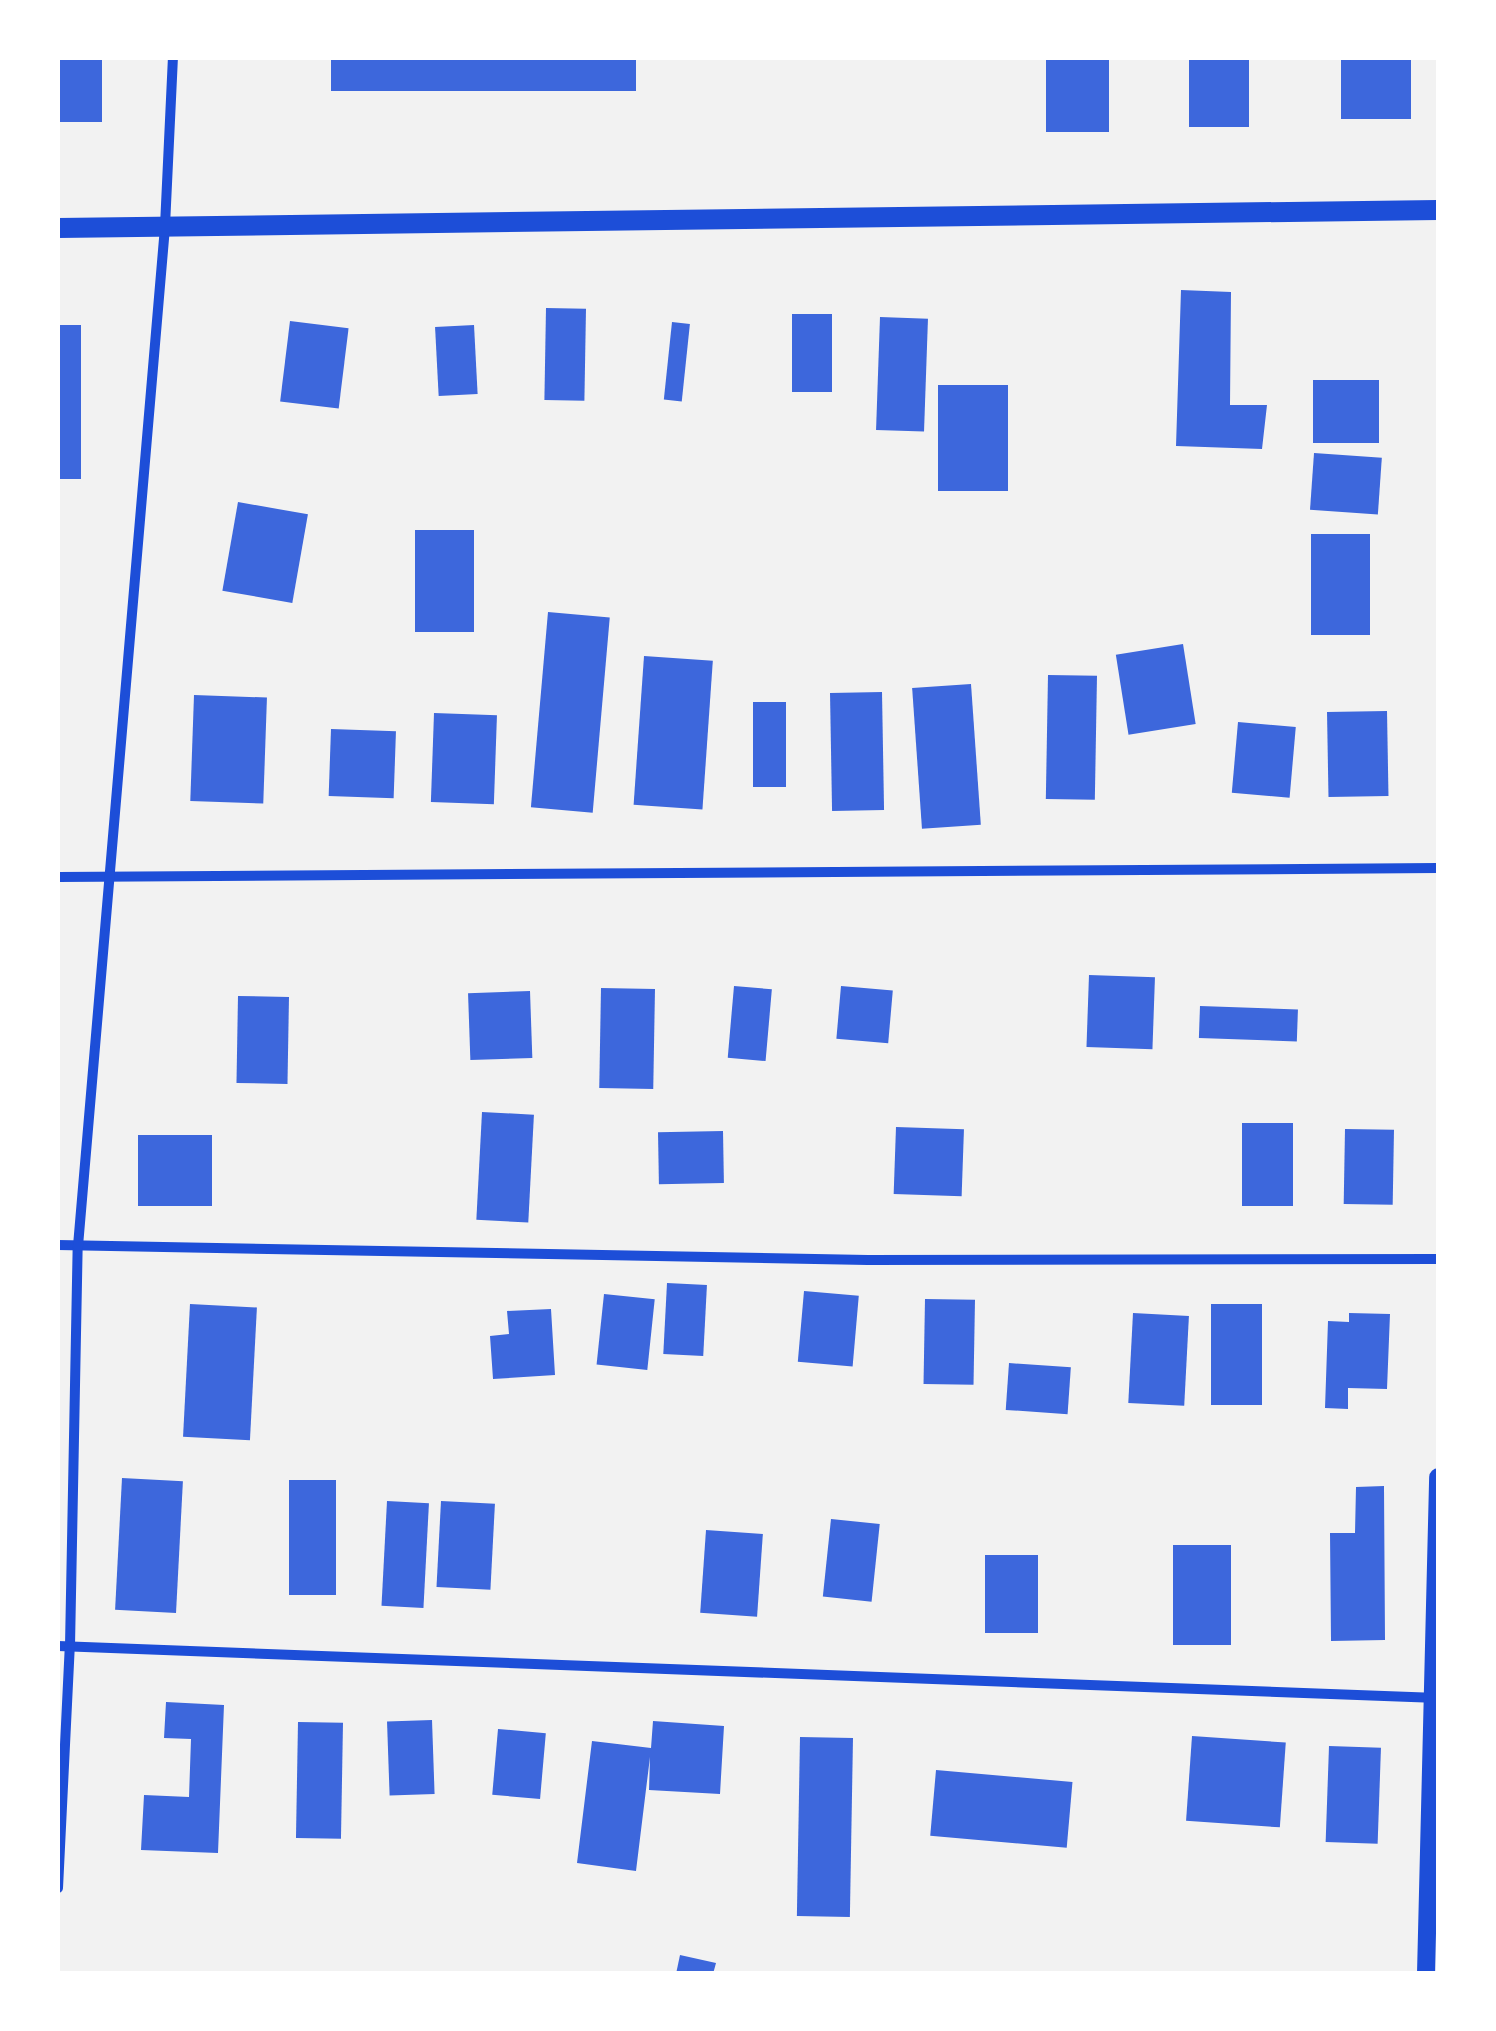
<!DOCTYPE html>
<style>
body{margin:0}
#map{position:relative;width:1496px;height:2031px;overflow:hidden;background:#f2f2f2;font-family:"Noto Serif",serif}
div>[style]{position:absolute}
.building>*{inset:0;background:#3d67dc;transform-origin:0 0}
.minor>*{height:10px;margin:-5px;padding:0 5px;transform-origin:5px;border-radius:5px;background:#1d4ed8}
.tertiary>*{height:18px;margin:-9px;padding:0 9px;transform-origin:9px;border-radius:9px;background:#1d4ed8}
.secondary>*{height:20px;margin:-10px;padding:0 10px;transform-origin:10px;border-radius:10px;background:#1d4ed8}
span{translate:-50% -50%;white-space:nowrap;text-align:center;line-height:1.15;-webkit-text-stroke:8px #fff;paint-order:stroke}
.frame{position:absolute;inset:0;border:60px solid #fff;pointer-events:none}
</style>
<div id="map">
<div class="building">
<div style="left:58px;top:58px;width:44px;height:64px"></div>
<div style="left:331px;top:58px;width:305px;height:33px"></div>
<div style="left:1046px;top:58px;width:63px;height:74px"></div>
<div style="left:1189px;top:58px;width:60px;height:69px"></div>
<div style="left:1341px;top:58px;width:70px;height:61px"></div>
<div style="clip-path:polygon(1181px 290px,1231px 292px,1230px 405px,1267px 405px,1262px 449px,1176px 446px)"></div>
<div style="left:546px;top:308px;width:40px;height:92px;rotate:1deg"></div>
<div style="left:792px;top:314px;width:40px;height:78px"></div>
<div style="left:880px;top:317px;width:48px;height:113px;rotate:2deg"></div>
<div style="left:290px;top:321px;width:59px;height:81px;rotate:7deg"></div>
<div style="left:672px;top:322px;width:18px;height:78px;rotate:6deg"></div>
<div style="left:58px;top:325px;width:23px;height:154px"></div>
<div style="left:474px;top:325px;width:69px;height:39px;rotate:87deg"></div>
<div style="left:1313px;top:380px;width:66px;height:63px"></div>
<div style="left:938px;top:385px;width:70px;height:106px"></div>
<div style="left:1314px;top:453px;width:68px;height:57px;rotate:4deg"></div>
<div style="left:238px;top:502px;width:71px;height:90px;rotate:10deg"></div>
<div style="left:415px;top:530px;width:59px;height:102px"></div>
<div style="left:1311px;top:534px;width:59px;height:101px"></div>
<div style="left:548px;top:612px;width:62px;height:196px;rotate:5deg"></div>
<div style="left:1183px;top:644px;width:81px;height:68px;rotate:81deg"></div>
<div style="left:644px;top:656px;width:69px;height:149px;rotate:4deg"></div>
<div style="left:1048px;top:675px;width:49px;height:124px;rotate:1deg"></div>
<div style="left:971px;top:684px;width:141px;height:59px;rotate:86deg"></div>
<div style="left:882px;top:692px;width:118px;height:52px;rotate:89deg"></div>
<div style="left:194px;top:695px;width:73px;height:106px;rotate:2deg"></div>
<div style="left:753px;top:702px;width:33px;height:85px"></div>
<div style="left:1387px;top:711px;width:85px;height:60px;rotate:89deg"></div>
<div style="left:434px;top:713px;width:63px;height:89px;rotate:2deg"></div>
<div style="left:1238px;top:722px;width:58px;height:71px;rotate:5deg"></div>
<div style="left:331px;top:729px;width:65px;height:67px;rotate:2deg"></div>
<div style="left:1089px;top:975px;width:66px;height:72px;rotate:2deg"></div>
<div style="left:734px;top:986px;width:38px;height:72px;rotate:5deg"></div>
<div style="left:841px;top:986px;width:52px;height:53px;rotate:5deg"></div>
<div style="left:601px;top:988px;width:54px;height:100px;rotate:1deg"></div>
<div style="left:530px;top:991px;width:67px;height:62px;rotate:88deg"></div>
<div style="left:238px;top:996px;width:51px;height:87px;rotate:1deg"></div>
<div style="left:1200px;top:1006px;width:98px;height:32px;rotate:2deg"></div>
<div style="left:482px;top:1112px;width:52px;height:108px;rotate:3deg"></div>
<div style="left:1242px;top:1123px;width:51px;height:83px"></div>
<div style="left:896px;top:1127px;width:68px;height:67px;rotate:2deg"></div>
<div style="left:1345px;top:1129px;width:49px;height:75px;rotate:1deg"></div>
<div style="left:723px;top:1131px;width:52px;height:65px;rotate:89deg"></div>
<div style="left:138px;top:1135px;width:74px;height:71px"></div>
<div style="left:667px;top:1283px;width:40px;height:71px;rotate:3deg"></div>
<div style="left:804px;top:1291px;width:55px;height:71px;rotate:5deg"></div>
<div style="left:604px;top:1294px;width:51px;height:71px;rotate:6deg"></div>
<div style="left:925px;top:1299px;width:50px;height:85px;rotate:1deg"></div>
<div style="left:190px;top:1304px;width:67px;height:133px;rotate:3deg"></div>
<div style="left:1211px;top:1304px;width:51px;height:101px"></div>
<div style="clip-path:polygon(551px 1309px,555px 1375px,493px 1379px,490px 1336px,509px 1334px,507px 1311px)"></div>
<div style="left:1133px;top:1313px;width:56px;height:90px;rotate:3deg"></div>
<div style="clip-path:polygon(1349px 1313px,1390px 1314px,1387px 1389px,1348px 1388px,1348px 1409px,1325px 1408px,1328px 1321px,1349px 1322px)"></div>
<div style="left:1009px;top:1363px;width:62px;height:47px;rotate:4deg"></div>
<div style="left:122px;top:1478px;width:61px;height:132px;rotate:3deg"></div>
<div style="left:289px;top:1480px;width:47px;height:115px"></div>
<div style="clip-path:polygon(1384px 1486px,1385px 1640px,1331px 1641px,1330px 1533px,1355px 1533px,1356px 1487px)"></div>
<div style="left:387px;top:1501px;width:42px;height:105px;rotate:3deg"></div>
<div style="left:441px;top:1501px;width:54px;height:86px;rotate:3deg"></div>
<div style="left:831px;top:1519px;width:49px;height:78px;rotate:6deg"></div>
<div style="left:706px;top:1530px;width:57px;height:83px;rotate:4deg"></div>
<div style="left:1173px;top:1545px;width:58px;height:100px"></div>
<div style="left:985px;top:1555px;width:53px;height:78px"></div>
<div style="clip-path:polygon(166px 1702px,224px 1705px,218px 1853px,141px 1850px,144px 1795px,189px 1797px,191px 1739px,164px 1738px)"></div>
<div style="left:432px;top:1720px;width:74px;height:45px;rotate:88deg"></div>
<div style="clip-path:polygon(653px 1721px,724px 1726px,720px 1794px,649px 1790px,650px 1757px,636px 1871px,577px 1863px,592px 1741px,651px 1748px)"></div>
<div style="left:298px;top:1722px;width:45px;height:116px;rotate:1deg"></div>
<div style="left:498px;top:1729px;width:48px;height:66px;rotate:5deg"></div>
<div style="left:1192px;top:1736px;width:94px;height:85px;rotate:4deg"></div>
<div style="left:800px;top:1737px;width:53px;height:179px;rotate:1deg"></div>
<div style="left:1329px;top:1746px;width:52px;height:96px;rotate:2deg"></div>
<div style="left:936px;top:1770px;width:137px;height:66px;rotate:5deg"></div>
<div style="clip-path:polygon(680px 1955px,716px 1963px,713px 1974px,676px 1974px)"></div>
</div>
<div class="minor">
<div style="left:58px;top:877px;width:1380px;rotate:-0.37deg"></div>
<div style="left:58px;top:1245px;width:810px;rotate:1.06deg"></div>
<div style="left:868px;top:1260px;width:570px;rotate:-0.1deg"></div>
<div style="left:58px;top:1646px;width:1381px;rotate:2.16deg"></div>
<div style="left:58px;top:1888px;width:242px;rotate:-87.2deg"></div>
<div style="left:70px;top:1646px;width:400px;rotate:-88.9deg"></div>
<div style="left:78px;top:1246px;width:1024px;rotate:-85.12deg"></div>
<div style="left:165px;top:226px;width:168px;rotate:-87.3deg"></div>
</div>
<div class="tertiary">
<div style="left:1426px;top:1974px;width:497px;rotate:-88.6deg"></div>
</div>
<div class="secondary">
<div style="left:58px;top:228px;width:1380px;rotate:-0.75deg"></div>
</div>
<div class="frame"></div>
</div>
